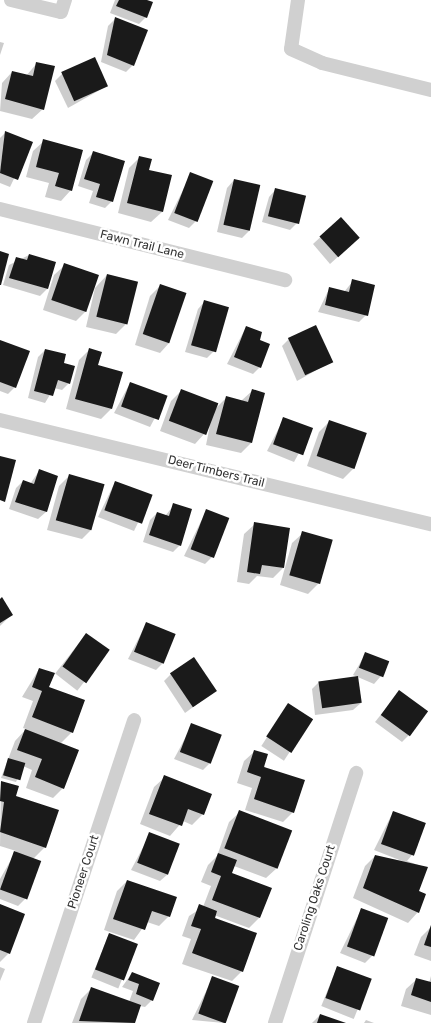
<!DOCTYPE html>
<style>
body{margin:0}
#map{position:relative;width:431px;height:1023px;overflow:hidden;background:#fff;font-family:Rubik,sans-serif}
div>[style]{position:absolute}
.shadow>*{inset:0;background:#0003;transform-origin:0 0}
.building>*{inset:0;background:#1a1a1a;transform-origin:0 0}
.minor>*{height:14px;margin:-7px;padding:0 7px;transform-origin:7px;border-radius:7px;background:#d0d0d0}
span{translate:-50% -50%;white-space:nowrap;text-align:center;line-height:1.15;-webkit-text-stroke:5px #fff;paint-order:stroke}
.street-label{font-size:12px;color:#333}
</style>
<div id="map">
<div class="shadow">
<div style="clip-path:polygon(115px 0,144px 0,146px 17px,139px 24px,110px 13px)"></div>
<div style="clip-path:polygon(115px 19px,133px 65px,126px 72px,101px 62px,108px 26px)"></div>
<div style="clip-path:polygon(0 42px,4px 43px,0 55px)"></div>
<div style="clip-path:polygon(37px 63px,43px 109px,32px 119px,0 111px,2px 83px,12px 72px,26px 76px)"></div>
<div style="clip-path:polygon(62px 74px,107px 86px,68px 108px,55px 81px)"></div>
<div style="clip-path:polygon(5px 133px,31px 143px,10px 187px,0 183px,0 138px)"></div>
<div style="clip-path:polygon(44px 141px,71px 190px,61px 201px,45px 197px,49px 183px,26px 177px,33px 151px)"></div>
<div style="clip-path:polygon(93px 153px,112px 201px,105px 208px,89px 203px,93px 191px,78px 186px,86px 160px)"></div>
<div style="clip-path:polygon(139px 158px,162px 212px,151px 222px,118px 213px,129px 168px)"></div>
<div style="clip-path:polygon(191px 174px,196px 221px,189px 228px,168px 220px)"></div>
<div style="clip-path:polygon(234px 180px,249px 231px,242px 238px,217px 232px,227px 188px)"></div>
<div style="clip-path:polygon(276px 189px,297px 223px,290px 230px,262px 222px,269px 197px)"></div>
<div style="clip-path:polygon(341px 218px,351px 245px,330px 264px,313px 244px)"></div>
<div style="clip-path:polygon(29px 255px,54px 263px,47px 289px,40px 296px,3px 285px,9px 265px)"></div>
<div style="clip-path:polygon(65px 265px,86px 311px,76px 321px,43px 310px,54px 275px)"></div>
<div style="clip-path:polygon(107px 275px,126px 324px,116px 334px,86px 327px,95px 288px)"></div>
<div style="clip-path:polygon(353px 281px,366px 315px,359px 322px,318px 312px,329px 289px,344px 292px)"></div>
<div style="clip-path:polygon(160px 286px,170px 342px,160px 353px,135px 345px,150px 296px)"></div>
<div style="clip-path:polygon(205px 301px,214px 351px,207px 358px,185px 352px,198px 309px)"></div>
<div style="clip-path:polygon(246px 327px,258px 340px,260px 367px,253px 374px,227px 364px)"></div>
<div style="clip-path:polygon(289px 339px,331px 362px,297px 381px,282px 346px)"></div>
<div style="clip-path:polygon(0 341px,15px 387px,8px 394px,0 391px)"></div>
<div style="clip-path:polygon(45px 350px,69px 383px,62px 390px,54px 388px,45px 403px,28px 398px,38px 357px)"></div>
<div style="clip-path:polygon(89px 350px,96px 366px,121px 373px,111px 409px,101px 419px,66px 409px,79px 360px)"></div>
<div style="clip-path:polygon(130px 383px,166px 397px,150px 427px,114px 413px)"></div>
<div style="clip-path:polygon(182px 390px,214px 410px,226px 398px,241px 401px,252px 391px,251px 443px,241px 453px,206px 445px,212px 415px,205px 433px,195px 444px,160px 431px,171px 401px)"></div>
<div style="clip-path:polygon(284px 418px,312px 429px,294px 462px,267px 451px)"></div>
<div style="clip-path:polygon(329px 422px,354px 468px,343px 479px,307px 466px,319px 432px)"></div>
<div style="clip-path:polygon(39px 471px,57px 477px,46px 512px,38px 519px,9px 509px,16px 488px,23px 481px,30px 484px)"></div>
<div style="clip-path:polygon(69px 476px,92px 529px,82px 539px,47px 530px,59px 486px)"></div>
<div style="clip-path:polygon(115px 482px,151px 496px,134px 531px,98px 517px)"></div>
<div style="clip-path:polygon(174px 505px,180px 545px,173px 552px,143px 542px,150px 520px,157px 513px,165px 516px)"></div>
<div style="clip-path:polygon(206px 511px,212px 557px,205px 564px,184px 556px)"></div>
<div style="clip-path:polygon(255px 524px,283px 568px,273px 578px,257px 576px,249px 584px,237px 582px,244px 534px)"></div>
<div style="clip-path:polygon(303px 533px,319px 583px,308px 594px,280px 585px,292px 543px)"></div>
<div style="clip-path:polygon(0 600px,11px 615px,0 626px)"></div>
<div style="clip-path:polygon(146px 624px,163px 663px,156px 670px,128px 659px)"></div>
<div style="left:86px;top:634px;width:28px;height:50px;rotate:38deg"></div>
<div style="clip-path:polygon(366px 653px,381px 676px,374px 684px,353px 675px)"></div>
<div style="clip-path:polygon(39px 669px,72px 732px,60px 744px,63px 788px,53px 798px,26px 788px,32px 770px,23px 766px,16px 782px,1px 778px,15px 741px,26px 729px,23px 728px,33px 701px,22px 697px)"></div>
<div style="clip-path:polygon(171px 674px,215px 691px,185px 713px,164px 681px)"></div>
<div style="clip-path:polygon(319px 682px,361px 703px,353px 710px,315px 715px,312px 689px)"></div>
<div style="clip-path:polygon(399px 692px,409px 735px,402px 742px,375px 722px)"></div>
<div style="left:288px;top:705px;width:27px;height:49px;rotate:33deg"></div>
<div style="clip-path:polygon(192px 725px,210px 763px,203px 770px,174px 759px)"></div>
<div style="clip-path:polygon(255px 751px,293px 812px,283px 822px,245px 810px,252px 788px,237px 783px,244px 761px)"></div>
<div style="clip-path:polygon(165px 777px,203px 814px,192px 825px,183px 821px,170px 836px,140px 824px,154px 787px)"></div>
<div style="clip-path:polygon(1px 782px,45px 847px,33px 859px,25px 899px,18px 906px,0 899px,0 879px,16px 851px,0 846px)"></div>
<div style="clip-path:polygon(240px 812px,277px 868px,266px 878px,234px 866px,231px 874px,259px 918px,249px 928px,214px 915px,242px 971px,232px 981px,182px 964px,191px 939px,182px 936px,189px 916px,203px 907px,211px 886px,201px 882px,208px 865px,217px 856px,229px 822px)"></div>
<div style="clip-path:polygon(393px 812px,412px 855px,407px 861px,427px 868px,418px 892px,418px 912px,408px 923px,353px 898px,365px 866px,375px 856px,402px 861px,374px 850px)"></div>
<div style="clip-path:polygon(150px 834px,168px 874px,160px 881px,131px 870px)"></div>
<div style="clip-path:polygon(127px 881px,169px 916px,159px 926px,147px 922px,134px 940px,104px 930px,117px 891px)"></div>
<div style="clip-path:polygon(0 905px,9px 953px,0 962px)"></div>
<div style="clip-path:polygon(361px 910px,372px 956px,365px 963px,340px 953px)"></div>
<div style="clip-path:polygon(431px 927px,431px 961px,414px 955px,421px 937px)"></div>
<div style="left:109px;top:934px;width:29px;height:47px;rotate:22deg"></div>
<div style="clip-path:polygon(0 967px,5px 969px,0 981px)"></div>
<div style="left:337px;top:967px;width:35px;height:42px;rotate:22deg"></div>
<div style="clip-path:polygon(132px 973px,152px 1000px,145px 1007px,140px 1006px,134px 1023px,72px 1023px,81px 999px,92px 988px,129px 1002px,133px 991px,122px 987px)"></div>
<div style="clip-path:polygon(431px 976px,431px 1015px,401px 1006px,406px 989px,417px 979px,429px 983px)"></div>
<div style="clip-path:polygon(213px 977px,238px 987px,224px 1023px,192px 1020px)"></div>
<div style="clip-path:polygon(320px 1015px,343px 1023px,312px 1023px)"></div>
<div style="clip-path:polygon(366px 1020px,374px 1023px,364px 1023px)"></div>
</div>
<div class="building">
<div style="clip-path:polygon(119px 0,147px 0,153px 2px,147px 18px,116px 6px)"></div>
<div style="clip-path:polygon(115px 17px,148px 30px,134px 66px,107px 55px)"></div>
<div style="left:95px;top:57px;width:32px;height:37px;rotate:66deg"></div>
<div style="clip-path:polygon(36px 62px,55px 66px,44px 110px,5px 99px,12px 71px,33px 76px)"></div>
<div style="clip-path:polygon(5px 131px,33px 142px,18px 180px,0 173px)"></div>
<div style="clip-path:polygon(43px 139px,83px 150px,72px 191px,55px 186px,59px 173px,36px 167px)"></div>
<div style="clip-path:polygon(93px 151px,125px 161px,113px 202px,96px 197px,100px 184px,84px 179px)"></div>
<div style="clip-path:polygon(139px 156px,152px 159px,149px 170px,172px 175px,163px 212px,127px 203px)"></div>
<div style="left:190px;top:172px;width:25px;height:44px;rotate:21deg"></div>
<div style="left:234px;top:179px;width:27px;height:47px;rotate:13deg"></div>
<div style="left:275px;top:188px;width:32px;height:29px;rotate:14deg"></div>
<div style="left:341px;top:217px;width:28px;height:29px;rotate:48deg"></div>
<div style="clip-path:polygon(0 251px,9px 254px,1px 285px,0 285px)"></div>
<div style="clip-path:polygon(29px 254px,56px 262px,48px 289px,9px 278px,16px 257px,27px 260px)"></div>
<div style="left:64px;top:263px;width:37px;height:39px;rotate:19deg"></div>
<div style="left:107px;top:274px;width:32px;height:44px;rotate:14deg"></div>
<div style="clip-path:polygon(352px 279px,375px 285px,368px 316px,325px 305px,329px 287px,349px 292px)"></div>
<div style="left:160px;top:284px;width:28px;height:53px;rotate:19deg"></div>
<div style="left:204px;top:300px;width:26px;height:47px;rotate:16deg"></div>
<div style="left:316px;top:325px;width:41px;height:31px;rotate:65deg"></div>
<div style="clip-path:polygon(246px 326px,262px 332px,260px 340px,270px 344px,261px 368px,234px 357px)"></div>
<div style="clip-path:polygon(0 340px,30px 351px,16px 388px,0 382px)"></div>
<div style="clip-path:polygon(89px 348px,102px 352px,98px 365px,123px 372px,112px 409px,75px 399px)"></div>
<div style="clip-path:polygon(45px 349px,66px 354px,64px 363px,75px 366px,70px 384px,58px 380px,53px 396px,34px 391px)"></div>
<div style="left:130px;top:382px;width:40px;height:26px;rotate:20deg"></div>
<div style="left:181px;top:389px;width:40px;height:34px;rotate:21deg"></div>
<div style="clip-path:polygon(252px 389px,265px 393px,252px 443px,216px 434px,226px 396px,248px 402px)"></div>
<div style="left:283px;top:417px;width:32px;height:29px;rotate:20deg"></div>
<div style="left:329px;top:420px;width:40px;height:38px;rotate:19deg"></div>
<div style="clip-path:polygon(0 456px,16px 460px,5px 502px,0 500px)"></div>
<div style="clip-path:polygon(39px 469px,58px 476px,47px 512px,15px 502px,23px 480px,34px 484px)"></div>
<div style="left:69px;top:474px;width:37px;height:48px;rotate:16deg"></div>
<div style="left:115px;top:481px;width:40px;height:31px;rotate:20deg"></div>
<div style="clip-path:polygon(173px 503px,192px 509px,181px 546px,149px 535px,157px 512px,169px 516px)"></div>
<div style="left:206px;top:509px;width:25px;height:43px;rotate:21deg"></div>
<div style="clip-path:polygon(254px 522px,290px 528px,284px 568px,262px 565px,260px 574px,247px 572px)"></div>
<div style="left:302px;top:531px;width:32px;height:46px;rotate:16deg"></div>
<div style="clip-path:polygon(2px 597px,13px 615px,0 623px,0 599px)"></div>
<div style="left:146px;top:622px;width:32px;height:32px;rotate:22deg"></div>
<div style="left:86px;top:633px;width:29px;height:41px;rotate:35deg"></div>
<div style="left:365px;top:652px;width:26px;height:17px;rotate:21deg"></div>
<div style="left:194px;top:657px;width:41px;height:29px;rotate:56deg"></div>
<div style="clip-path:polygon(39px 668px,55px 673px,49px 687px,85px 700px,73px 733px,32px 717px,42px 691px,32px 687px)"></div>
<div style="left:358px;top:676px;width:27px;height:40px;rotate:82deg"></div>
<div style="left:399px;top:690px;width:36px;height:31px;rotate:36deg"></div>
<div style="left:288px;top:703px;width:30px;height:40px;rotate:33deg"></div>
<div style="left:191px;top:723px;width:33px;height:31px;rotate:21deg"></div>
<div style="clip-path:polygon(25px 729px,79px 750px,64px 789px,35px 777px,42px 759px,17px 750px)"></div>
<div style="clip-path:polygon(254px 750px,268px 754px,264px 767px,305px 780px,294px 813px,254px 799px,261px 777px,247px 772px)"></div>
<div style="left:8px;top:758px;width:18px;height:18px;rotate:16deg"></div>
<div style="clip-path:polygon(164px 775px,212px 794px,204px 815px,188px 809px,182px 826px,149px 814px)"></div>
<div style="clip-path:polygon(1px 781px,19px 786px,16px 796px,59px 810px,46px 848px,0 832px,4px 802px,0 801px)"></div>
<div style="left:239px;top:810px;width:57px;height:41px;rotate:21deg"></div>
<div style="left:393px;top:811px;width:35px;height:35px;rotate:20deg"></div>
<div style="left:149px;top:832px;width:33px;height:33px;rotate:21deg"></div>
<div style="left:14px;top:851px;width:29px;height:41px;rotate:20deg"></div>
<div style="clip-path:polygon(218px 853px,237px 860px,232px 873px,272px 888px,260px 918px,212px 900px,221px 876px,211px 872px)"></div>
<div style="clip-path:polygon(375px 855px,428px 867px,419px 891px,426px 894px,419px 913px,363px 888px)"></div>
<div style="clip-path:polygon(127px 880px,177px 897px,170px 917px,152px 911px,145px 930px,113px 919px)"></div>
<div style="clip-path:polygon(0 904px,25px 914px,10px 954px,0 950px)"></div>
<div style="clip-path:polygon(199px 904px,217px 911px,215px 918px,257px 933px,243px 972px,192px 953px,201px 929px,191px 926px)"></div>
<div style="left:361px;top:908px;width:29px;height:41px;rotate:20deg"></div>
<div style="clip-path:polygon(431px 925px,431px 947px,424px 945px)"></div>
<div style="left:109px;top:933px;width:31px;height:39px;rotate:21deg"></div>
<div style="left:337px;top:966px;width:37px;height:34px;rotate:20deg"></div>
<div style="clip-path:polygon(132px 972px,160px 983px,153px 1001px,136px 994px,139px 984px,128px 980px)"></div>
<div style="left:212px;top:976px;width:29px;height:40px;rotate:20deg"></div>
<div style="clip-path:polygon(416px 978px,431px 982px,431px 1002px,411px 995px)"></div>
<div style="clip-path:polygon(91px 987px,141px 1005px,135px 1023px,79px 1021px)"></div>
<div style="clip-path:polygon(320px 1014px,346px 1023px,317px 1023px)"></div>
</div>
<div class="minor">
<div style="left:11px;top:0;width:51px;rotate:13.5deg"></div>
<div style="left:61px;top:12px;width:13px;rotate:-72deg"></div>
<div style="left:298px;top:0;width:49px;rotate:98.1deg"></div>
<div style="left:291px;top:49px;width:34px;rotate:24deg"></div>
<div style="left:322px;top:63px;width:112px;rotate:13.9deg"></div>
<div style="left:0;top:209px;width:294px;rotate:14deg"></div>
<div style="left:0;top:420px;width:443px;rotate:13.6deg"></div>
<div style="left:34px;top:1023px;width:319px;rotate:-71.7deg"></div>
<div style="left:275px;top:1023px;width:263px;rotate:-72deg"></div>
</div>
<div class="street-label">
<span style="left:142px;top:245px;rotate:14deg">Fawn Trail Lane</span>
<span style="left:216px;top:472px;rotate:14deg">Deer Timbers Trail</span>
<span style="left:84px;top:872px;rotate:-72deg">Pioneer Court</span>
<span style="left:315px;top:898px;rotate:-72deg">Caroling Oaks Court</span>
</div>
</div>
